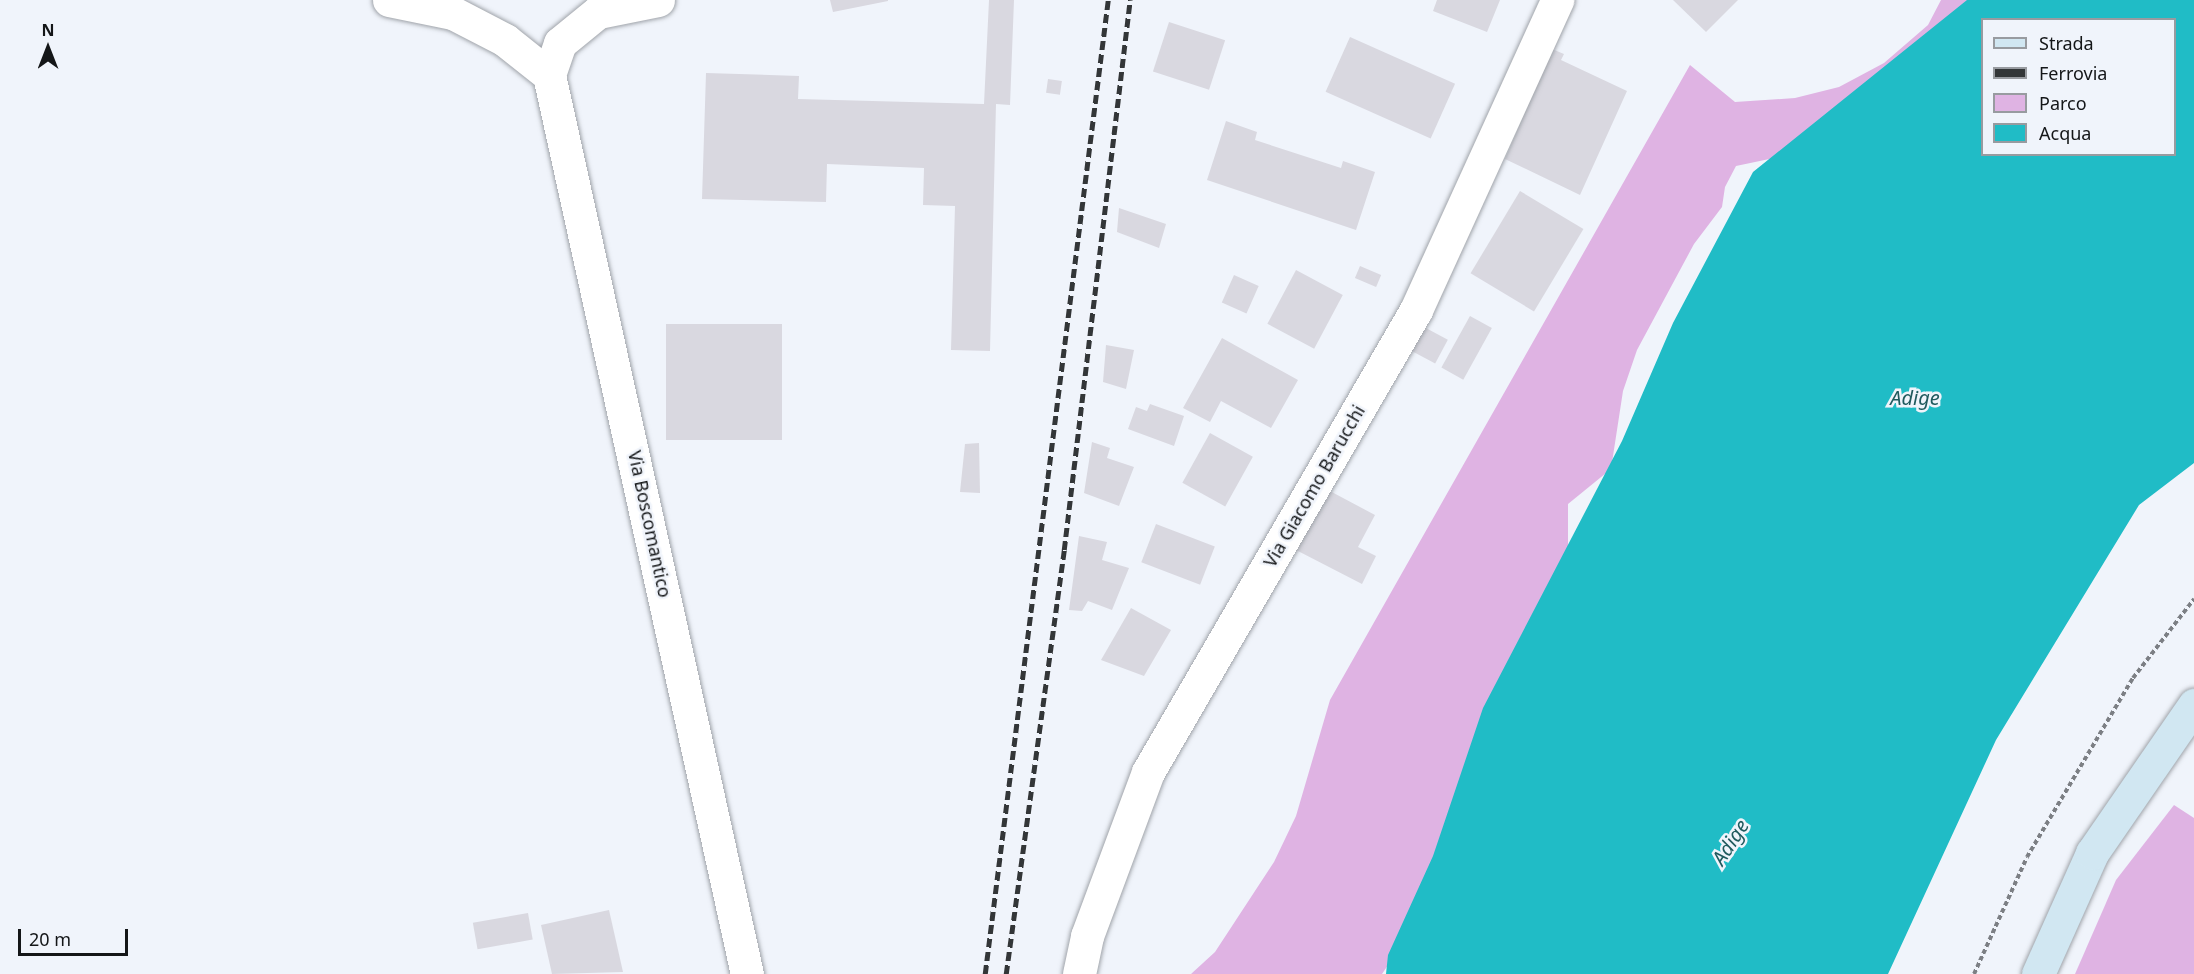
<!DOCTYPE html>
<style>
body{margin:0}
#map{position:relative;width:2194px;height:974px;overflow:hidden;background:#f0f4fb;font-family:"Noto Sans",sans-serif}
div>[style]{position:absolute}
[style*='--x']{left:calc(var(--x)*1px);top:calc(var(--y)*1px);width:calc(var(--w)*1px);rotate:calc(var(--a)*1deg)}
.green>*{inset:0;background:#dfb3e3}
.water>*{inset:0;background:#20bcc6}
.building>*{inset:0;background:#d9d8e0;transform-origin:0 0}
.path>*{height:4px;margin-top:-2px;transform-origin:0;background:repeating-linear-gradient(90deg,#7c7f84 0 4.5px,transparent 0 7.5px)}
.roads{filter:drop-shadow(0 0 2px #a0a4aa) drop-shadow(0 0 2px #a0a4aa)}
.street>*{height:33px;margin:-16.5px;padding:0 16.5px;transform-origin:16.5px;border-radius:16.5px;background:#fff}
.secondary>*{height:33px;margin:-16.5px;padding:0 16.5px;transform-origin:16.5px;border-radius:16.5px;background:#d1e7f2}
.rail>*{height:4.5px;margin-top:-2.25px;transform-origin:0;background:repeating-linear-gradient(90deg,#333638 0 9px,transparent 0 13.5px)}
span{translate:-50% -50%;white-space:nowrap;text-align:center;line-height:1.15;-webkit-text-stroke:5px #f0f4fb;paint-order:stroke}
.street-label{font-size:18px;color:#141618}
.water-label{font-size:20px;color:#205a5e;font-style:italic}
.legend{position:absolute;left:1981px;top:18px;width:195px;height:138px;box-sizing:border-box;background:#f0f4fb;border:2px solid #989ba0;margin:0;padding:8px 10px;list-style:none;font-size:18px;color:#141618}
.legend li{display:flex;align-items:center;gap:12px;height:30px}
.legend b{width:30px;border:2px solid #989ba0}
.north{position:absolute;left:18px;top:18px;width:60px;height:60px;-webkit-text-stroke:4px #f0f4fb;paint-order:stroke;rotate:0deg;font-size:16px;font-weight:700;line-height:24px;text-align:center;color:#141618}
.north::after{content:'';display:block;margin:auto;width:21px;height:27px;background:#141618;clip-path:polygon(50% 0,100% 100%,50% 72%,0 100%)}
.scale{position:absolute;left:18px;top:929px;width:110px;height:27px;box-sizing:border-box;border:3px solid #141618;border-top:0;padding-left:8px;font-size:18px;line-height:21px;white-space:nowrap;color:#141618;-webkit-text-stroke:4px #f0f4fb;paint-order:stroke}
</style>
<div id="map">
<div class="green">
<div style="clip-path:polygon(1941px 0,1999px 0,1957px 49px,1793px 154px,1736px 166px,1725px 187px,1722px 207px,1694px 244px,1637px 350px,1623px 391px,1611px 469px,1568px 504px,1568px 547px,1433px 898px,1382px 974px,1191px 974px,1215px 952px,1274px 862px,1296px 816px,1330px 700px,1690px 65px,1735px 102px,1795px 98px,1839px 87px,1884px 63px,1928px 25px)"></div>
<div style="clip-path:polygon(2174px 805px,2194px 818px,2194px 974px,2075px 974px,2116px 880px)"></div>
</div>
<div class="water">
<div style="clip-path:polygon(evenodd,1967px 0,2194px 0,2194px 463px,2139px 505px,1996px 740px,1888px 974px,1386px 974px,1388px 955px,1433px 856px,1483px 708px,1622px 441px,1673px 323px,1753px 172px,1967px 0,1982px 20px,2174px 20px,2174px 154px,1982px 154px,1982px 20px)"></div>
</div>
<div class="building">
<div style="clip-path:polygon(830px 0,888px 0,888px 1px,833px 12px)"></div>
<div style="clip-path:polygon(989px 0,1014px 0,1010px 105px,996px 104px,990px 351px,951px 350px,955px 206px,923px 205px,924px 168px,827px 164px,826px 202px,702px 199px,706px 73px,799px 76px,798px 99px,984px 104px)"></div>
<div style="clip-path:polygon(1437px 0,1500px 0,1487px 32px,1433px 11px)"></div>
<div style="clip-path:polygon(1673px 0,1738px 0,1706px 32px)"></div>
<div style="left:1169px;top:22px;width:59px;height:52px;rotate:18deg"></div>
<div style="left:1350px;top:37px;width:115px;height:60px;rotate:24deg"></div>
<div style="clip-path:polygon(1552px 49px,1564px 54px,1561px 60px,1627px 91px,1580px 195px,1505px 159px)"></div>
<div style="left:1048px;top:79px;width:14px;height:14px;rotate:8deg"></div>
<div style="clip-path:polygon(1226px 121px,1257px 132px,1255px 140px,1341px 168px,1343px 161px,1375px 172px,1356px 230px,1207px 180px)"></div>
<div style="left:1520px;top:191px;width:74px;height:96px;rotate:31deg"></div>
<div style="clip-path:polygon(1119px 208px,1166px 224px,1159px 248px,1117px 232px)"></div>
<div style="left:1360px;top:266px;width:23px;height:13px;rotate:23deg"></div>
<div style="left:1296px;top:270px;width:53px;height:61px;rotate:28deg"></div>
<div style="left:1234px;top:275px;width:27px;height:30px;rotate:24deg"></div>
<div style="left:1470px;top:316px;width:25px;height:59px;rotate:29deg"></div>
<div style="left:666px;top:324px;width:116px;height:116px"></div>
<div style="left:1424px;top:327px;width:27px;height:27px;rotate:28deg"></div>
<div style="clip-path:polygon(1222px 338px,1298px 380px,1271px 428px,1221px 401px,1210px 422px,1183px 408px)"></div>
<div style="clip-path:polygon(1106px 345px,1134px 350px,1126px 389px,1103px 382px)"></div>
<div style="clip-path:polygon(1150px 404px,1184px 416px,1174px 446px,1128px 429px,1136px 407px,1147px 411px)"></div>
<div style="left:1210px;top:433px;width:49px;height:57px;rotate:29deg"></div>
<div style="clip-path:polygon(1092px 442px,1110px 448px,1107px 458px,1134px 467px,1119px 506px,1084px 493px)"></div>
<div style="clip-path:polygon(979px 443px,980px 493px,960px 492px,965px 444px)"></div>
<div style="clip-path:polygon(1328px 490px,1375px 515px,1358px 547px,1376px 556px,1362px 584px,1296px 550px)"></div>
<div style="left:1156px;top:524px;width:63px;height:41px;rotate:21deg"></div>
<div style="clip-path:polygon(1079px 536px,1107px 542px,1102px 560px,1129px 568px,1112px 610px,1088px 601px,1082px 611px,1069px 610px)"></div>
<div style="clip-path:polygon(1131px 608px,1171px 630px,1144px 676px,1101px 660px)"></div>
<div style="clip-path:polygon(609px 910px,623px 972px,552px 974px,541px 925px)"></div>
<div style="left:528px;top:913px;width:27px;height:56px;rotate:80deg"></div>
</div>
<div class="path">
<div style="--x:1974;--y:974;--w:128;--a:-65.6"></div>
<div style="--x:2027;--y:857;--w:208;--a:-59.4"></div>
<div style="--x:2133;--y:678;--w:100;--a:-52.3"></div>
</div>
<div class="roads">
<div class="street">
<div style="--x:389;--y:0;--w:65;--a:11.5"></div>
<div style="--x:453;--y:13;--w:59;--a:27.4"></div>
<div style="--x:505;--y:40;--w:56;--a:38.5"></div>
<div style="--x:658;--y:0;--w:61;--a:168.7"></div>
<div style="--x:598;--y:12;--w:49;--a:140.8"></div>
<div style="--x:560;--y:43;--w:34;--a:109"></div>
<div style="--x:549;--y:75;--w:921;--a:77.58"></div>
<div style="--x:1079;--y:974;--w:39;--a:-78"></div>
<div style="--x:1087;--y:936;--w:175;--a:-69.6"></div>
<div style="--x:1148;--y:772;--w:534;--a:-59.88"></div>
<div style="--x:1416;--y:310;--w:341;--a:-65.5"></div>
</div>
<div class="secondary">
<div style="--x:2038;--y:974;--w:133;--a:-65.9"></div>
<div style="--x:2092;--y:853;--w:180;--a:-55.4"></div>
</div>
</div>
<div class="rail">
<div style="--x:985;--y:974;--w:982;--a:-82.8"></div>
<div style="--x:1006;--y:974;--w:428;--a:-82.2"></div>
<div style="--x:1064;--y:550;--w:554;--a:-83.16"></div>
</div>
<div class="street-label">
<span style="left:1314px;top:486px;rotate:-60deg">Via Giacomo Barucchi</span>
<span style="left:650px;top:524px;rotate:78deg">Via Boscomantico</span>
</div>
<div class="water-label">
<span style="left:1915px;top:397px">Adige</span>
<span style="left:1730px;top:842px;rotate:-57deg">Adige</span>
</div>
<ul class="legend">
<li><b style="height:8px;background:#d1e7f2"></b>Strada</li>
<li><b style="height:8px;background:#333638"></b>Ferrovia</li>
<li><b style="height:16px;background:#dfb3e3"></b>Parco</li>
<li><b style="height:16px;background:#20bcc6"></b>Acqua</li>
</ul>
<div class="north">N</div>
<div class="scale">20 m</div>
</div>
